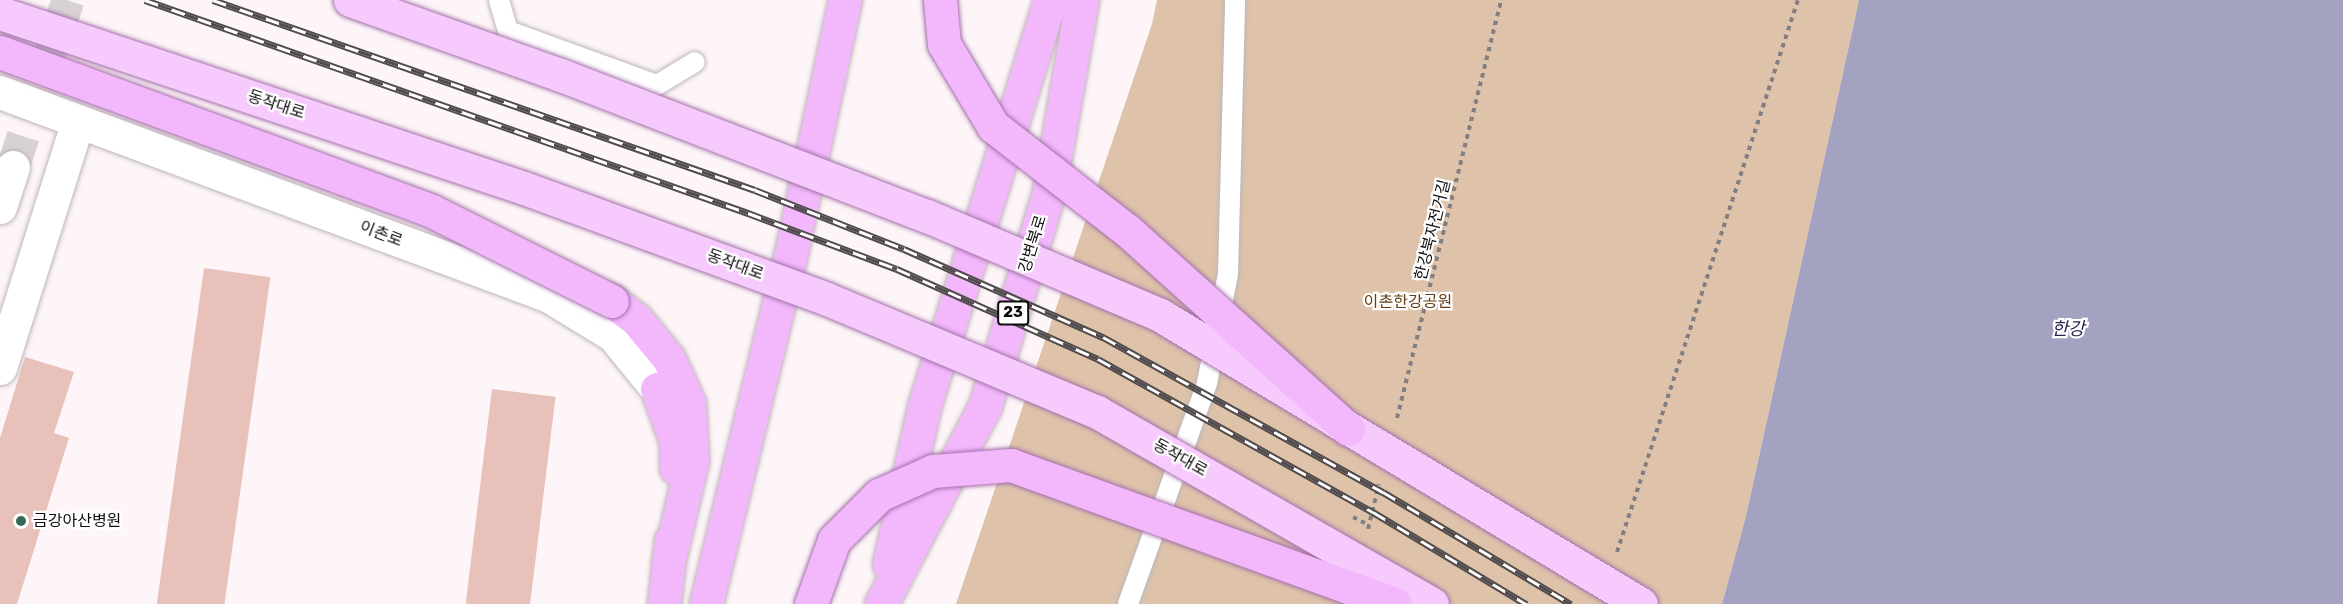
<!DOCTYPE html>
<meta charset="utf-8">
<style>
body{margin:0}
#map{position:relative;width:2343px;height:604px;overflow:hidden;background:#fdf5f7;font-family:Rubik,"Noto Sans KR",sans-serif}
div>[style]{position:absolute}
[style*='--x']{left:calc(var(--x)*1px);top:calc(var(--y)*1px);width:calc(var(--w)*1px);rotate:calc(var(--a)*1deg)}
.green>*{inset:0;background:#dec3aa}
.water>*{inset:0;background:#a3a2c1}
.building>*{inset:0;background:#e8c1ba;transform-origin:0 0}
.tertiary-tunnel>*{height:33px;margin-top:-16.5px;transform-origin:0;background:repeating-linear-gradient(90deg,#d9d2d4 0 33px,transparent 0 49px)}
.path>*{height:4px;margin-top:-2px;transform-origin:0;background:repeating-linear-gradient(90deg,#837e7f 0 4.5px,transparent 0 9px)}
.roads{filter:drop-shadow(0 0 2px #beb6b9) drop-shadow(0 0 2px #beb6b9)}
.service>*{height:20px;margin:-10px;padding:0 10px;transform-origin:10px;border-radius:10px;background:#fff}
.minor>*{height:33px;margin:-16.5px;padding:0 16.5px;transform-origin:16.5px;border-radius:16.5px;background:#fff}
.tertiary>*{height:33px;margin:-16.5px;padding:0 16.5px;transform-origin:16.5px;border-radius:16.5px;background:#fff}
.trunk>*{height:33px;margin:-16.5px;padding:0 16.5px;transform-origin:16.5px;border-radius:16.5px;background:#f3b8fc}
.rail>*{height:7px;margin-top:-3.5px;transform-origin:0;background:repeating-linear-gradient(90deg,#fff 0 14px,#504c4d 0 28px);box-sizing:border-box;border-block:2px solid #504c4d}
.bridges{filter:drop-shadow(0 0 2px #a270a9) drop-shadow(0 0 2px #a270a9)}
.primary-bridge>*{height:33px;margin:-16.5px;padding:0 16.5px;transform-origin:16.5px;border-radius:16.5px;background:#f6cafd}
.trunk-bridge>*{height:33px;margin:-16.5px;padding:0 16.5px;transform-origin:16.5px;border-radius:16.5px;background:#f3b8fc}
.dots>*{width:16px;height:16px;translate:-50% -50%;box-sizing:border-box;border:3px solid #fff;border-radius:50%}
span{translate:-50% -50%;white-space:nowrap;text-align:center;line-height:1.15;-webkit-text-stroke:4.5px #fff;paint-order:stroke}
.shield-label span{padding:2px 4px;background:#fff;border:2px solid;border-radius:4px;-webkit-text-stroke-width:0}
.shield-label{font-size:15px;color:#100d0e;font-weight:700}
.street-label{font-size:16px;color:#100d0e}
.park-label{font-size:16px;color:#633d15}
.poi-label{font-size:16px;color:#100d0e}
.left{translate:0 -50%;text-align:left}
.water-label{font-size:18px;color:#2c2550;font-style:italic}
</style>
<div id="map">
<div class="green">
<div style="clip-path:polygon(1157px 0,1859px 0,1746px 516px,1722px 604px,956px 604px,1152px 24px)"></div>
</div>
<div class="water">
<div style="clip-path:polygon(1859px 0,2343px 0,2343px 604px,1722px 604px,1746px 516px)"></div>
</div>
<div class="building">
<div style="left:204px;top:268px;width:67px;height:339px;rotate:8deg"></div>
<div style="clip-path:polygon(25px 357px,74px 372px,54px 433px,69px 438px,17px 604px,0 604px,0 438px)"></div>
<div style="left:492px;top:389px;width:64px;height:216px;rotate:7deg"></div>
</div>
<div class="tertiary-tunnel">
<div style="--x:13;--y:167;--w:176;--a:-71.8"></div>
</div>
<div class="path">
<div style="--x:1397;--y:418;--w:431;--a:-76"></div>
<div style="--x:1353;--y:517;--w:18;--a:27"></div>
<div style="--x:1368;--y:529;--w:46;--a:-76.3"></div>
<div style="--x:1617;--y:552;--w:581;--a:-71.85"></div>
</div>
<div class="roads">
<div class="service">
<div style="--x:499;--y:0;--w:32;--a:74"></div>
<div style="--x:508;--y:31;--w:158;--a:19.9"></div>
<div style="--x:657;--y:85;--w:44;--a:-31.2"></div>
<div style="--x:1128;--y:604;--w:235;--a:-70.3"></div>
<div style="--x:1207;--y:383;--w:111;--a:-79.1"></div>
<div style="--x:1228;--y:274;--w:274;--a:-88.5"></div>
</div>
<div class="minor">
<div style="--x:0;--y:92;--w:586;--a:20.38"></div>
<div style="--x:549;--y:296;--w:75;--a:31.4"></div>
<div style="--x:613;--y:335;--w:70;--a:50.8"></div>
<div style="--x:0;--y:368;--w:259;--a:-72.5"></div>
</div>
<div class="tertiary">
<div style="--x:0;--y:207;--w:42;--a:-72"></div>
</div>
<div class="trunk">
<div style="--x:612;--y:301;--w:31;--a:37"></div>
<div style="--x:637;--y:320;--w:50;--a:50.6"></div>
<div style="--x:669;--y:359;--w:48;--a:65.6"></div>
<div style="--x:689;--y:403;--w:58;--a:87"></div>
<div style="--x:692;--y:461;--w:105;--a:103.2"></div>
<div style="--x:657;--y:389;--w:56;--a:70.3"></div>
<div style="--x:676;--y:442;--w:26;--a:90"></div>
<div style="--x:889;--y:564;--w:161;--a:-77.4"></div>
<div style="--x:924;--y:407;--w:426;--a:-72.8"></div>
<div style="--x:664;--y:604;--w:64;--a:-83.8"></div>
<div style="--x:706;--y:604;--w:356;--a:-76.4"></div>
<div style="--x:790;--y:258;--w:264;--a:-78"></div>
<div style="--x:881;--y:604;--w:224;--a:-62.3"></div>
<div style="--x:985;--y:406;--w:224;--a:-73.4"></div>
<div style="--x:1049;--y:191;--w:194;--a:-80.2"></div>
</div>
</div>
<div class="rail">
<div style="--x:145;--y:0;--w:640;--a:19.45"></div>
<div style="--x:748;--y:213;--w:159;--a:20.6"></div>
<div style="--x:897;--y:269;--w:220;--a:24.1"></div>
<div style="--x:1098;--y:359;--w:315;--a:29.1"></div>
<div style="--x:1373;--y:512;--w:179;--a:31"></div>
<div style="--x:213;--y:0;--w:574;--a:19.32"></div>
<div style="--x:755;--y:190;--w:160;--a:21.6"></div>
<div style="--x:904;--y:249;--w:218;--a:23.9"></div>
<div style="--x:1103;--y:337;--w:320;--a:29"></div>
<div style="--x:1383;--y:492;--w:219;--a:30.8"></div>
</div>
<div class="bridges">
<div class="primary-bridge">
<div style="--x:350;--y:0;--w:224;--a:19.6"></div>
<div style="--x:561;--y:75;--w:392;--a:21.1"></div>
<div style="--x:927;--y:216;--w:253;--a:23"></div>
<div style="--x:1160;--y:315;--w:561;--a:31"></div>
<div style="--x:0;--y:13;--w:552;--a:18.47"></div>
<div style="--x:524;--y:188;--w:323;--a:20.1"></div>
<div style="--x:827;--y:299;--w:293;--a:22.7"></div>
<div style="--x:1097;--y:412;--w:386;--a:29.8"></div>
</div>
<div class="trunk-bridge">
<div style="--x:940;--y:0;--w:44;--a:84.8"></div>
<div style="--x:944;--y:44;--w:96;--a:59.1"></div>
<div style="--x:993;--y:126;--w:171;--a:37.9"></div>
<div style="--x:1128;--y:231;--w:296;--a:42"></div>
<div style="--x:0;--y:52;--w:460;--a:20.2"></div>
<div style="--x:432;--y:211;--w:201;--a:26.6"></div>
<div style="--x:811;--y:604;--w:68;--a:-70.2"></div>
<div style="--x:834;--y:540;--w:64;--a:-45"></div>
<div style="--x:879;--y:495;--w:59;--a:-24"></div>
<div style="--x:933;--y:471;--w:78;--a:-4.4"></div>
<div style="--x:1011;--y:465;--w:408;--a:19.9"></div>
</div>
</div>
<div class="dots">
<div style="left:21px;top:521px;background:#336c55"></div>
</div>
<div class="shield-label">
<span style="left:1013px;top:313px">23</span>
</div>
<div class="street-label">
<span style="left:276px;top:105px;rotate:18deg">동작대로</span>
<span style="left:1433px;top:230px;rotate:-76deg">한강북자전거길</span>
<span style="left:381px;top:234px;rotate:21deg">이촌로</span>
<span style="left:1033px;top:244px;rotate:-73deg">강변북로</span>
<span style="left:735px;top:265px;rotate:20deg">동작대로</span>
<span style="left:1180px;top:458px;rotate:29deg">동작대로</span>
</div>
<div class="park-label">
<span style="left:1408px;top:302px">이촌한강공원</span>
</div>
<div class="poi-label">
<span class="left" style="left:33px;top:521px">금강아산병원</span>
</div>
<div class="water-label">
<span style="left:2068px;top:329px">한강</span>
</div>
</div>
